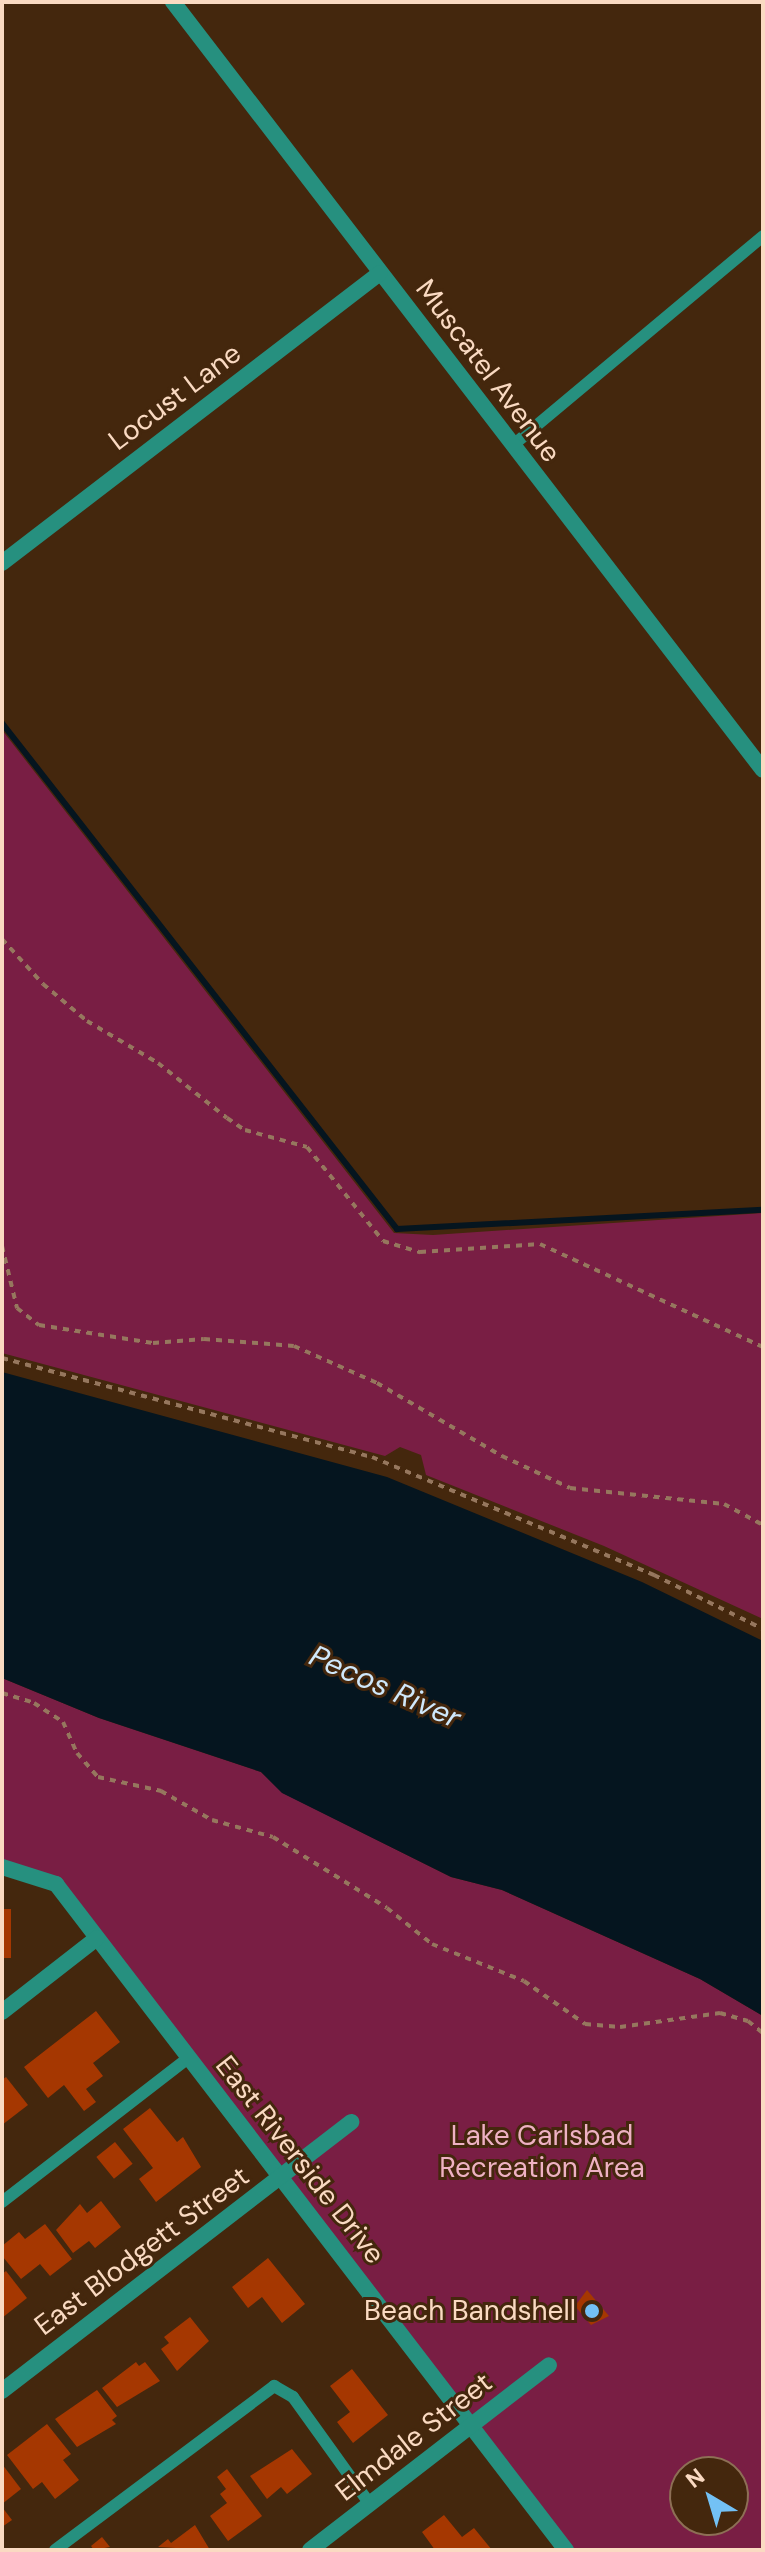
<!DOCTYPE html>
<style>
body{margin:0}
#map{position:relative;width:765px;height:2552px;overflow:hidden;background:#44270d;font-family:"DM Sans",sans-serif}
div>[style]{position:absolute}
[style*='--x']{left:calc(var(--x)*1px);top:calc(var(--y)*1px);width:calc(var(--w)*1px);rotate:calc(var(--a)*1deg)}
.green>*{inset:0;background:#791e44}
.water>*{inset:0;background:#05151f}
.stream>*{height:6px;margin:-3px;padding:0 3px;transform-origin:3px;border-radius:3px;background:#05151f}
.building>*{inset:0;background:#a53701;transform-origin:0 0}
.path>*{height:4px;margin-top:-2px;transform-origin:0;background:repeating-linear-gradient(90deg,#96775e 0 6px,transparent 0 12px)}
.service>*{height:12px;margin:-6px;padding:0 6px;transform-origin:6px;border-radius:6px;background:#26907f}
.minor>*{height:16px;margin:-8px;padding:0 8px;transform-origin:8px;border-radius:8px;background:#26907f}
.dots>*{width:22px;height:22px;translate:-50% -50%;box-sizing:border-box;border:4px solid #44270d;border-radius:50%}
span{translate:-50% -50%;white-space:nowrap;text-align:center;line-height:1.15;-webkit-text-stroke:6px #44270d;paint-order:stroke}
.street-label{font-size:28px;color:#fadac2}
.park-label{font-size:28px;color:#eeb1c3}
.poi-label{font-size:28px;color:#fadac2}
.right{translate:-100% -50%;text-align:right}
.water-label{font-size:30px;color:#cfe8fb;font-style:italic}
.frame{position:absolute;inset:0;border:4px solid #fadac2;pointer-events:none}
.north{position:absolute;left:669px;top:2456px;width:80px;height:80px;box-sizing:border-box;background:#44270d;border:2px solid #8d6f55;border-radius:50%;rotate:322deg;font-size:22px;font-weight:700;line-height:32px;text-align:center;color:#fadac2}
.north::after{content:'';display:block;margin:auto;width:28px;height:36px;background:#73c1f5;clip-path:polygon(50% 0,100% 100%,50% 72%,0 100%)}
</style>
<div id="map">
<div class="green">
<div style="clip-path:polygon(2px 730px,394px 1233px,433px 1235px,763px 1213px,763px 1619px,604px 1546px,426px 1475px,421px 1455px,400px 1447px,385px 1456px,2px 1353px)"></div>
<div style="clip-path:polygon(evenodd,2px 1678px,99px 1718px,261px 1772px,283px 1793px,451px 1877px,502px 1890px,700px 1979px,763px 2016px,763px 2550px,566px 2550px,56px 1884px,2px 1867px,2px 1678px,685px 2472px,733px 2472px,733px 2520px,685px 2520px,685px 2472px)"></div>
</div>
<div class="water">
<div style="clip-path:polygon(2px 1372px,387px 1477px,642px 1582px,763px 1641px,763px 2016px,700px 1979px,502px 1890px,451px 1877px,282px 1793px,261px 1772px,99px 1718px,2px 1678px)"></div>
</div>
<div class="stream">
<div style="--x:2;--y:723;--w:642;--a:52.02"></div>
<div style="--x:397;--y:1229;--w:366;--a:-3"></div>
</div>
<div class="building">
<div style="left:11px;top:1909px;width:49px;height:9px;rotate:90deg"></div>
<div style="clip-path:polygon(96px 2011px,120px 2042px,93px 2063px,103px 2076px,86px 2089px,96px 2102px,84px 2111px,64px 2085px,48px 2098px,24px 2067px)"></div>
<div style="clip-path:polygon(6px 2077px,28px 2105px,2px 2125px,2px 2080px)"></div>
<div style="clip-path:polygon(150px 2108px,177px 2142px,183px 2137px,201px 2167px,156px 2202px,139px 2179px,153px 2168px,123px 2129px)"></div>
<div style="left:115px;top:2142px;width:28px;height:24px;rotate:51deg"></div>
<div style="clip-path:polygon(101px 2201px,121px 2227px,95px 2248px,89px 2241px,73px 2253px,56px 2230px,80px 2204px,87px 2213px)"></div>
<div style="clip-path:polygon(45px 2224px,72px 2259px,50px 2276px,40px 2264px,21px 2279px,3px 2257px,2px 2246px,19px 2232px,25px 2239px)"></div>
<div style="clip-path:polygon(268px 2258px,305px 2304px,282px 2323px,262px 2297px,248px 2308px,232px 2287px)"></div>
<div style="clip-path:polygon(6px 2271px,27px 2298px,2px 2318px,2px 2274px)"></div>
<div style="clip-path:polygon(587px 2290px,609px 2316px,591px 2325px,575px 2306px)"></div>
<div style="clip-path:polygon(190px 2317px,209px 2341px,177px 2371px,161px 2349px,169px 2343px,164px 2337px)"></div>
<div style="clip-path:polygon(136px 2362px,139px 2366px,145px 2362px,160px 2381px,117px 2407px,102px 2388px)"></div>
<div style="clip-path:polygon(352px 2369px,388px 2415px,353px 2443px,337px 2422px,350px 2412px,330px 2386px)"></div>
<div style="clip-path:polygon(97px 2390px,117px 2416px,112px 2420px,116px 2424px,77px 2447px,55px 2419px)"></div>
<div style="clip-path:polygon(47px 2424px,71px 2454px,63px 2460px,79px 2480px,55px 2499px,42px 2482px,33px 2489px,7px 2455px)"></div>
<div style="clip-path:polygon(292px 2449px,312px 2474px,287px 2494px,281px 2487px,267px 2499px,250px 2476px)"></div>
<div style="clip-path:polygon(2px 2464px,21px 2489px,2px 2504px)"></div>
<div style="clip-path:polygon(227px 2469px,262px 2516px,228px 2541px,210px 2516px,227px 2503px,220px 2494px,226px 2489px,217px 2477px)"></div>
<div style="clip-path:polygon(2px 2507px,12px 2520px,2px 2527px)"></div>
<div style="clip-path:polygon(444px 2515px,462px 2537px,474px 2528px,492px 2550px,435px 2550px,422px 2532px)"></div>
<div style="clip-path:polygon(195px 2525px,210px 2550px,158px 2547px,168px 2539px,171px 2543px)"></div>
<div style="clip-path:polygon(102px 2537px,110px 2547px,94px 2550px,91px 2546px)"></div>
</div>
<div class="path">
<div style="--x:2;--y:939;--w:61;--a:47.7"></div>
<div style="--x:43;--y:984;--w:57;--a:40.1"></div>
<div style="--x:87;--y:1021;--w:82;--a:30.6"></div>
<div style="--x:158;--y:1063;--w:88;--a:38.6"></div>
<div style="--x:227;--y:1118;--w:22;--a:34"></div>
<div style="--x:245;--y:1130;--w:64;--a:15.3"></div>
<div style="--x:307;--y:1147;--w:121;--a:51"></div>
<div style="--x:383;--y:1241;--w:39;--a:17"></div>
<div style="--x:420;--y:1252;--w:120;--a:-3.8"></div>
<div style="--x:540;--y:1244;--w:246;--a:24.8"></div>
<div style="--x:2;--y:1246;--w:64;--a:76.4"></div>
<div style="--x:17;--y:1308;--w:28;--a:38"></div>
<div style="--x:39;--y:1325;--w:115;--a:9"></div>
<div style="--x:153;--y:1343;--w:51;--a:-4.5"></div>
<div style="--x:204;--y:1339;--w:90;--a:4.4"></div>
<div style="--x:294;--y:1346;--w:91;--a:24"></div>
<div style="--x:377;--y:1383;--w:145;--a:30.3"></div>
<div style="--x:502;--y:1456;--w:75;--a:25.2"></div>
<div style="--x:570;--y:1488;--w:155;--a:5.9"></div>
<div style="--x:724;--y:1504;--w:44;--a:28.3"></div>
<div style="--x:2;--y:1358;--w:383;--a:15"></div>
<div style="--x:372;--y:1457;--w:306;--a:22.7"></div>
<div style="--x:654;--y:1575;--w:122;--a:26.4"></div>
<div style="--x:2;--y:1693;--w:34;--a:17"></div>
<div style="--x:34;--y:1703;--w:35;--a:33"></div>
<div style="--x:63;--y:1722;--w:34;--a:66"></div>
<div style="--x:77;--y:1753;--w:32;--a:49"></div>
<div style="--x:98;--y:1777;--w:65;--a:12.5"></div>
<div style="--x:161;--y:1791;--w:59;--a:29.6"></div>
<div style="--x:212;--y:1820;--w:63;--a:15.6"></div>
<div style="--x:273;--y:1837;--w:134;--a:31.9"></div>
<div style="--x:387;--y:1908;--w:58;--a:38.7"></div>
<div style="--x:432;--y:1944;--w:99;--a:21.9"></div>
<div style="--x:524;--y:1981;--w:75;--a:35.2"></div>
<div style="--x:585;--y:2024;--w:35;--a:5"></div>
<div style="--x:620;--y:2027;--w:101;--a:-8"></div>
<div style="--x:720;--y:2013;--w:29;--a:16"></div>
<div style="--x:748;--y:2021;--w:19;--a:39"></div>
</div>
<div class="service">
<div style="--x:512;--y:446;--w:327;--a:-39.9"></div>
<div style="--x:2;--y:2202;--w:235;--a:-37.7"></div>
<div style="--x:55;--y:2550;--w:274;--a:-36.8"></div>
<div style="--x:274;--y:2386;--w:22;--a:30"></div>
<div style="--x:293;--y:2397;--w:132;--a:54.3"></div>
</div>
<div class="minor">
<div style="--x:173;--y:2;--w:968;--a:52.47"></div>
<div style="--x:2;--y:563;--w:476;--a:-37.5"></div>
<div style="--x:2;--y:1867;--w:57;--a:17.5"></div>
<div style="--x:56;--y:1884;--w:839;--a:52.56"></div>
<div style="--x:2;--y:2012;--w:120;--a:-37.9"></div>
<div style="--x:2;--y:2391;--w:441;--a:-37.6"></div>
<div style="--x:310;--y:2550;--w:302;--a:-37.7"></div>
</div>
<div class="dots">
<div style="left:592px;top:2311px;background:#73c1f5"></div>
</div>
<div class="street-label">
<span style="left:488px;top:371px;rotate:53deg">Muscatel Avenue</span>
<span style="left:175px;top:397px;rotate:-37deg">Locust Lane</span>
<span style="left:300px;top:2160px;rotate:52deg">East Riverside Drive</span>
<span style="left:142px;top:2251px;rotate:-37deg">East Blodgett Street</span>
<span style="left:414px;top:2437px;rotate:-38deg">Elmdale Street</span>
</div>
<div class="park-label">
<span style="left:542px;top:2152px">Lake Carlsbad<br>Recreation Area</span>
</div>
<div class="poi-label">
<span class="right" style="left:576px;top:2311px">Beach Bandshell</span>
</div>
<div class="water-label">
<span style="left:385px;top:1687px;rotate:24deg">Pecos River</span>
</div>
<div class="frame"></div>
<div class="north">N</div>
</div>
